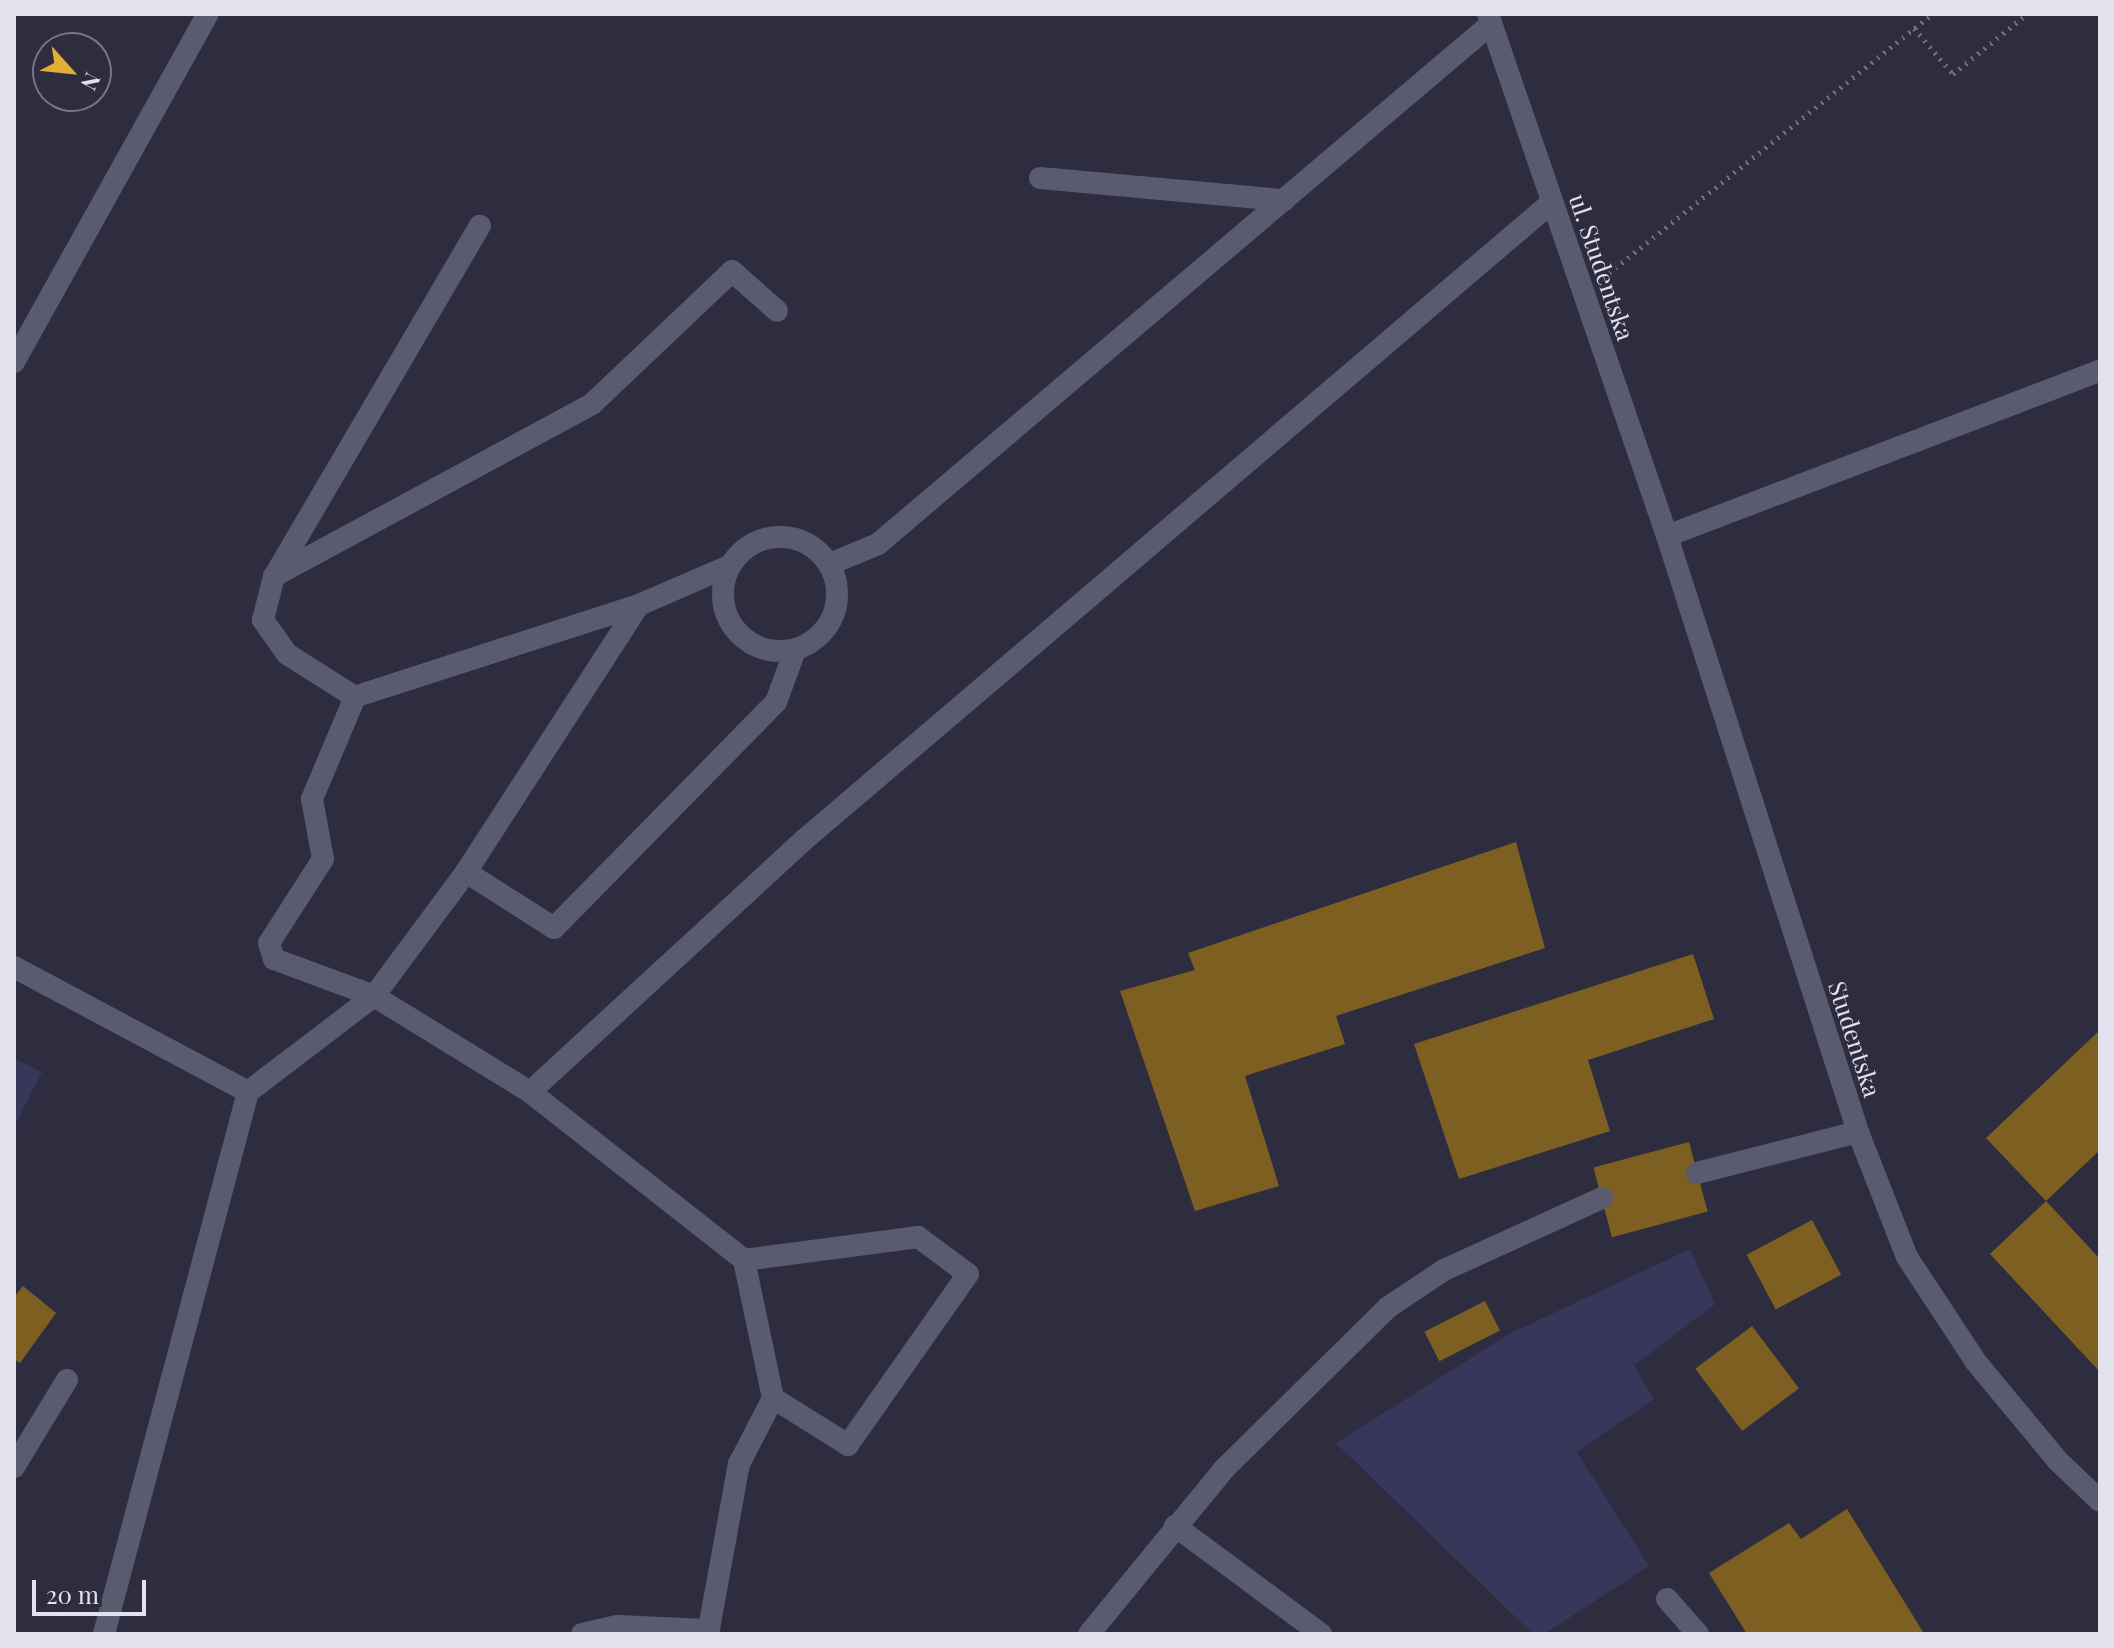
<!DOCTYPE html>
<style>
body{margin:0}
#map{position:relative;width:2114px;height:1648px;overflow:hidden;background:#2e2d40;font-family:"Playfair Display",serif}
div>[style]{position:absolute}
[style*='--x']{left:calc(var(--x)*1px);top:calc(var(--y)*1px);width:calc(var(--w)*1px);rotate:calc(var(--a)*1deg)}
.green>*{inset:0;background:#38365a}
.building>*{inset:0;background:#7d6021;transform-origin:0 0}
.path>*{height:5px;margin-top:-2.5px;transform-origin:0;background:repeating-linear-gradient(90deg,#727181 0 2px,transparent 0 8px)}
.service>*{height:22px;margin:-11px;padding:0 11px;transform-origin:11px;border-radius:11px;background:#5b5b70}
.minor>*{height:22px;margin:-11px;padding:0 11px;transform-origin:11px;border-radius:11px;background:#5b5b70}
.minor>.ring{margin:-11px;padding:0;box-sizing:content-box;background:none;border:22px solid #5b5b70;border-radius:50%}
.tertiary>*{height:22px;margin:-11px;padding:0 11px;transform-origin:11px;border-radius:11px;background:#5b5b70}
span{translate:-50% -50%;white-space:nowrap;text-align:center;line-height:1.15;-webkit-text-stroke:6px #2e2d40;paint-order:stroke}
.street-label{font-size:24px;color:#e2e2ee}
.frame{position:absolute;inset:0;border:16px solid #e2e2ee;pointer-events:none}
.north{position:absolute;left:32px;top:32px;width:80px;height:80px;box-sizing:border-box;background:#2e2d40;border:2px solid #767586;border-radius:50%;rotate:117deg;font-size:22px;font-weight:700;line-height:32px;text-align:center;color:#e2e2ee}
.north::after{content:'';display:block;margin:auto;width:28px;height:36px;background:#e3ae35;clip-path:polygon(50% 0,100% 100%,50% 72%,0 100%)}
.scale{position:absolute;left:32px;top:1580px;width:114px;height:36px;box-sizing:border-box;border:4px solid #e2e2ee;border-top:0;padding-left:10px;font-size:24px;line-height:28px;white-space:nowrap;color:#e2e2ee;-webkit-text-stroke:6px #2e2d40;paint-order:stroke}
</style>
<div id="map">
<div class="green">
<div style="clip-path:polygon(14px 1058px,42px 1072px,14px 1127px)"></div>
<div style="clip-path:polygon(1690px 1249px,1715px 1304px,1634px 1365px,1654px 1399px,1577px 1452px,1649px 1566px,1544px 1634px,1533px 1634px,1336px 1443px,1511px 1333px)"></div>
</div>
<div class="building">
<div style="clip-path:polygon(1516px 842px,1545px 948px,1336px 1016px,1345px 1044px,1245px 1076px,1279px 1186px,1195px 1211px,1120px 991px,1195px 970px,1188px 953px)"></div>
<div style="clip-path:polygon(1693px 954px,1714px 1019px,1588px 1060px,1610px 1131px,1459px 1179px,1414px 1044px)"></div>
<div style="clip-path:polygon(2100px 1030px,2100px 1150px,2046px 1201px,1986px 1138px)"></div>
<div style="left:1689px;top:1142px;width:72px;height:99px;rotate:75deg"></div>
<div style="clip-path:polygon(2046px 1201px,2100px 1259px,2100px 1372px,1990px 1254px)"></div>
<div style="left:1812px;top:1220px;width:62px;height:74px;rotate:62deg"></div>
<div style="clip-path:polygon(23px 1286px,56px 1313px,20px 1363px,14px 1359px,14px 1297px)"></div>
<div style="left:1485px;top:1301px;width:33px;height:68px;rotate:63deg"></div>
<div style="left:1752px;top:1326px;width:78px;height:71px;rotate:53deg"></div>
<div style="clip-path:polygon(1847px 1509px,1923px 1632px,1747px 1634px,1709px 1573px,1789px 1523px,1801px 1539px)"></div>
</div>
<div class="path">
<div style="--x:1914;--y:28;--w:60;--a:49.7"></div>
<div style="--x:1953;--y:74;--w:95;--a:-39"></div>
<div style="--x:1609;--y:273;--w:414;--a:-38.7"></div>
</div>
<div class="service">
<div style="--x:1040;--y:178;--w:245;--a:5.2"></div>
<div style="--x:1697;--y:1173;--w:166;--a:-14.3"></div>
<div style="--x:1175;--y:1526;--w:182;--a:36.5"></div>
<div style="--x:1667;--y:1599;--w:47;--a:48.5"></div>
<div style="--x:1089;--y:1634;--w:212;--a:-50.7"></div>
<div style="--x:1223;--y:1470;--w:231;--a:-44.6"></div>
<div style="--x:1387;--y:1308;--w:69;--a:-33.7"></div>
<div style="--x:1444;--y:1270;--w:174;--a:-24.5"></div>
</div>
<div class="minor">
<div style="--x:1667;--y:536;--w:463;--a:-20.9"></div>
<div class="ring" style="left:723px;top:537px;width:92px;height:92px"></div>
<div style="--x:830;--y:564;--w:52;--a:-22.6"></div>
<div style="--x:878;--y:544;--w:804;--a:-40.31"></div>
<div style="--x:729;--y:566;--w:98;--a:156.6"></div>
<div style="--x:639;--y:605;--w:299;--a:162.1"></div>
<div style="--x:355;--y:697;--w:111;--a:112.9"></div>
<div style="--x:312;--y:799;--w:61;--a:79.6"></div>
<div style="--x:323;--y:859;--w:100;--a:122.7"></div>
<div style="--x:269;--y:943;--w:17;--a:73"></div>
<div style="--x:274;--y:959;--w:107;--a:20.3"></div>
<div style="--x:374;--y:996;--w:183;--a:31.6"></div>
<div style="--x:530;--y:1092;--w:272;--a:38.1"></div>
<div style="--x:744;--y:1260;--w:176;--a:-7.5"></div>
<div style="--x:918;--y:1237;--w:62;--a:36.5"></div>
<div style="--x:968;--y:1274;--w:209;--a:125.1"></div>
<div style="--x:848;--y:1445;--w:89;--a:-147.9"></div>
<div style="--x:773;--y:1398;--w:141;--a:-101.9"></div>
<div style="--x:275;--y:575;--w:405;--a:-59.6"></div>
<div style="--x:355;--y:697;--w:80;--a:-147.7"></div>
<div style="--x:287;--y:654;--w:42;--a:-125.2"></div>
<div style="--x:263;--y:620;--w:45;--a:-76"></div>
<div style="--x:274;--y:576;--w:362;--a:-28.4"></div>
<div style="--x:592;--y:404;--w:193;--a:-43.5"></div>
<div style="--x:732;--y:271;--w:60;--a:41.6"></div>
<div style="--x:466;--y:872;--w:104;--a:32.5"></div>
<div style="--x:554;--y:928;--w:317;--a:-45.5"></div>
<div style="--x:776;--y:702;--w:55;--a:-69.9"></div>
<div style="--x:14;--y:967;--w:265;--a:28.1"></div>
<div style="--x:248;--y:1092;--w:561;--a:104.88"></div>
<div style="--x:248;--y:1092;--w:158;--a:-37.3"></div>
<div style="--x:374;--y:996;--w:154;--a:-53.4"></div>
<div style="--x:466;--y:872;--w:318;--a:-57.1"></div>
<div style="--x:530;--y:1092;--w:372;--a:-42.6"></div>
<div style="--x:804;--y:840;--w:983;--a:-40.46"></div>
<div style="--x:14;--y:1467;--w:102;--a:-58.7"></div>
<div style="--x:582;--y:1634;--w:36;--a:-13"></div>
<div style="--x:617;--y:1626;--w:91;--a:2.5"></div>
<div style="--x:708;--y:1634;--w:173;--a:-79.7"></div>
<div style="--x:739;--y:1464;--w:74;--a:-62.7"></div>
</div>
<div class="tertiary">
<div style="--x:1488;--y:14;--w:552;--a:71.07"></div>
<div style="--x:1667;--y:536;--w:626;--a:72.23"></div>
<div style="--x:1858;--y:1132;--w:134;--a:68.6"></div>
<div style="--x:1907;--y:1257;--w:126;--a:56.7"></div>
<div style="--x:1976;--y:1362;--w:127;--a:50.4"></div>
<div style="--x:2057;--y:1460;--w:59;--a:43.6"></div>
<div style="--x:14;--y:362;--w:398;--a:-60.9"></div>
</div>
<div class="street-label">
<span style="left:1602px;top:267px;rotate:71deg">ul. Studentska</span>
<span style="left:1855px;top:1039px;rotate:72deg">Studentska</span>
</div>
<div class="frame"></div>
<div class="north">N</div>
<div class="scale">20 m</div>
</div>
